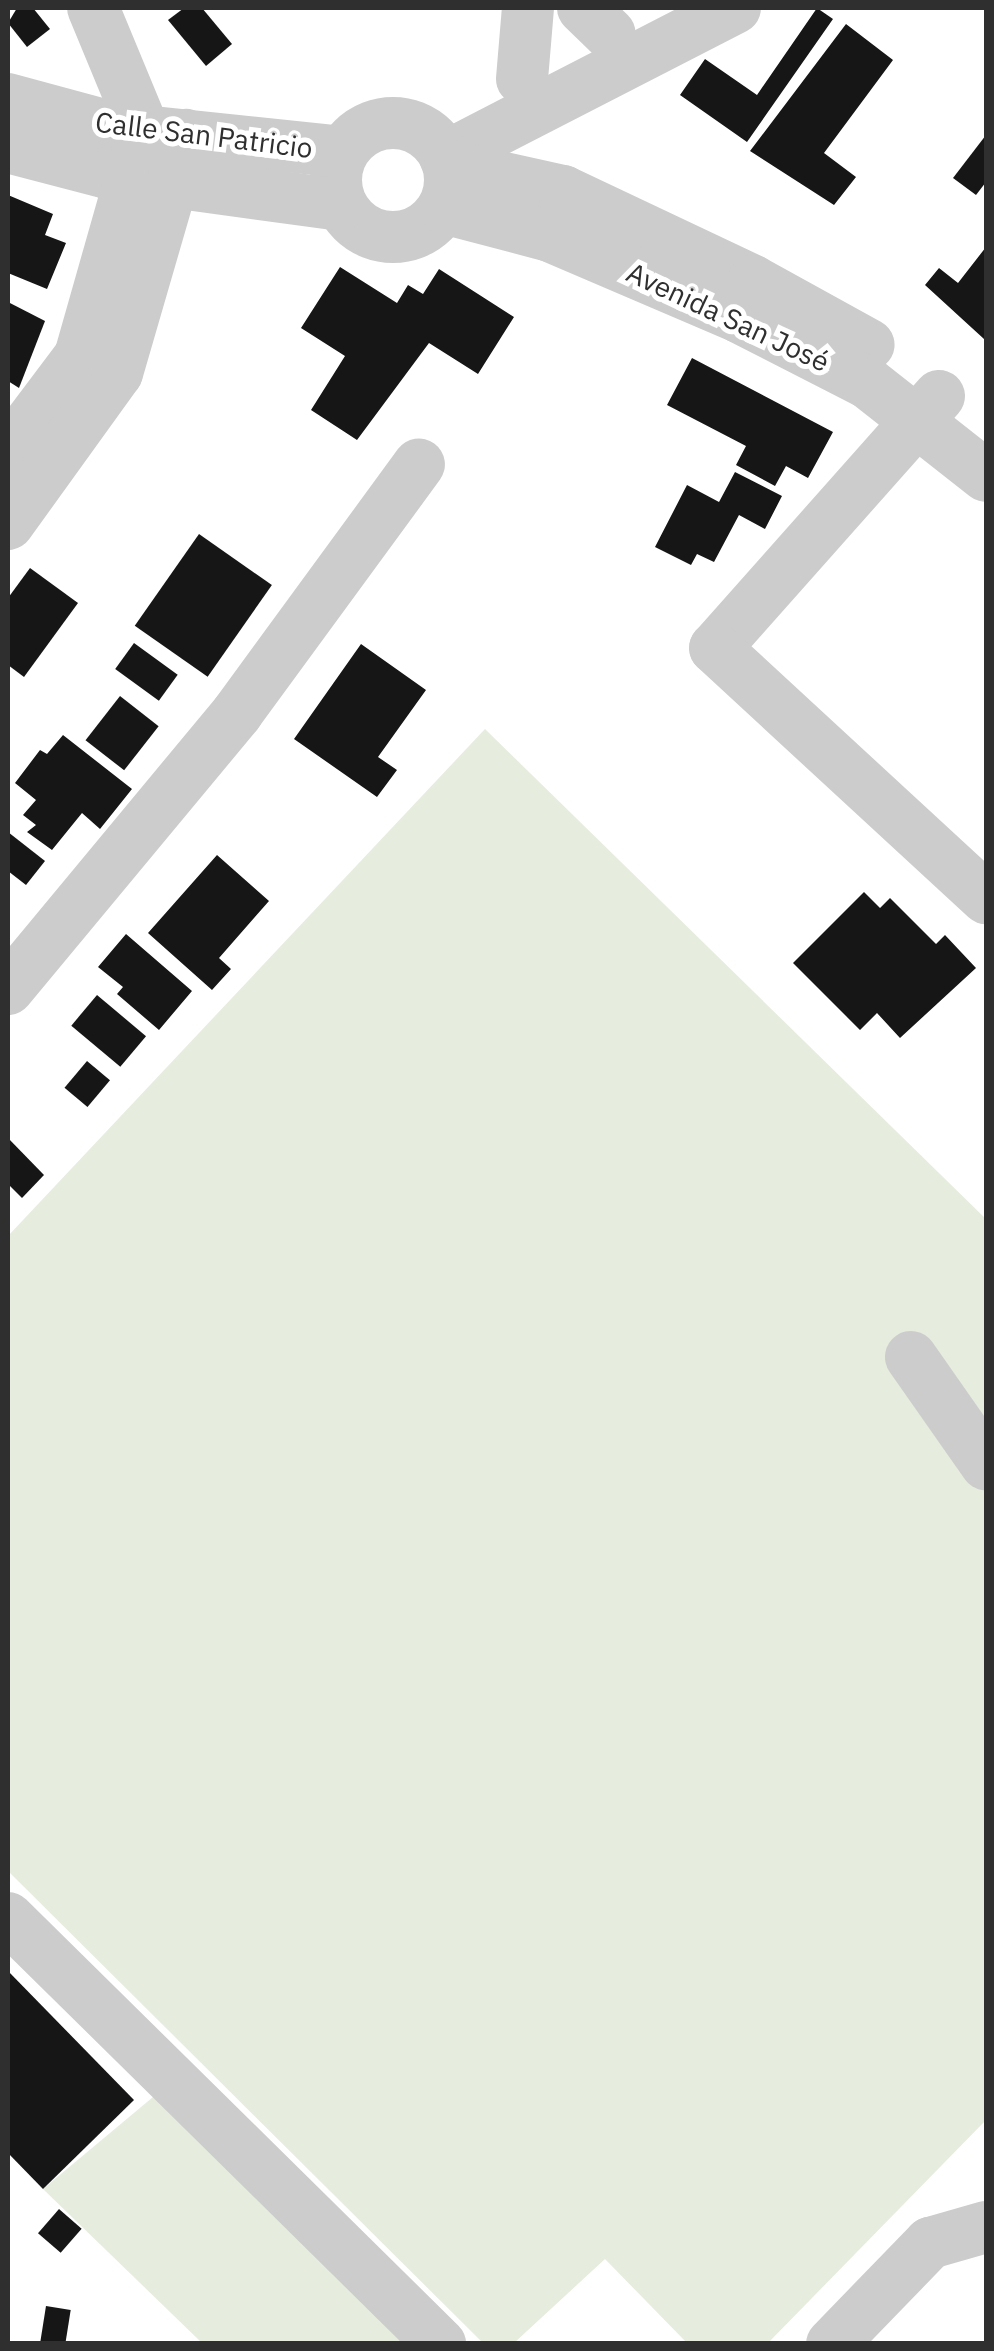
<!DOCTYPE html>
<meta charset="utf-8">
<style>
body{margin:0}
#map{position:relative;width:994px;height:2351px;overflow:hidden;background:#fff;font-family:"IBM Plex Sans",sans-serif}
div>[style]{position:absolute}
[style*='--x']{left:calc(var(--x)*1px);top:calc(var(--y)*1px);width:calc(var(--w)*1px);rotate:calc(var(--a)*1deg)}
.green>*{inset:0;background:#e6ecde}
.building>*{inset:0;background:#161616;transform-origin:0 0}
.minor>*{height:52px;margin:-26px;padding:0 26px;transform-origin:26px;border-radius:26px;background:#ccc}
.minor>.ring{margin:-26px;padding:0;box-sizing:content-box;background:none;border:52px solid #ccc;border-radius:50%}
span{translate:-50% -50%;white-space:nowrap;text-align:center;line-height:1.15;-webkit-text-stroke:10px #fff;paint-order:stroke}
.street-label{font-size:28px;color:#2f2f2f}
.frame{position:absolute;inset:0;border:10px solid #2f2f2f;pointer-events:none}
</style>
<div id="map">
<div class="green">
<div style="clip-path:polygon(485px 729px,986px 1219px,986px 2120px,768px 2343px,687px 2343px,605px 2259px,514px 2343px,483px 2343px,8px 1871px,8px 1236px)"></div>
<div style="clip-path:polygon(159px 2092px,408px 2343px,202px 2343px,43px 2189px)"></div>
</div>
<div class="building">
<div style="clip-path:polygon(17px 8px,33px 8px,50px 29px,27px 47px,8px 23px)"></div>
<div style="clip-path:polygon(184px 8px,202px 8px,232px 44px,206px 66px,168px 20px)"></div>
<div style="clip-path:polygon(817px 8px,833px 19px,747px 142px,680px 95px,705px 59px,757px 95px)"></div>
<div style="clip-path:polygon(846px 24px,893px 60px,824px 153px,856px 177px,834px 205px,750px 151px)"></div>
<div style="clip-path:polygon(986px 135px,986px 182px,976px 195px,953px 178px)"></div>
<div style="clip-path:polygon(8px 195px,53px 214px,45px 235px,66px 243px,47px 289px,8px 273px)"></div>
<div style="clip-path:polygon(986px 247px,986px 335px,984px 339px,925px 285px,939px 268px,958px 283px)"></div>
<div style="clip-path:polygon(340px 267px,397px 303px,408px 285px,423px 294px,439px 269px,514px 317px,478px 374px,429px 343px,357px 440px,311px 410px,345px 356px,301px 328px)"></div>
<div style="clip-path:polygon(8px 302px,45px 321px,19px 388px,8px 381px)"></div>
<div style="clip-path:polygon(692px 358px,833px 432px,808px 478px,786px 466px,775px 486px,736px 465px,746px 446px,667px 405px)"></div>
<div style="clip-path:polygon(735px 472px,782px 496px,765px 529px,739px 515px,714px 562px,697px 554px,691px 565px,655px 547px,687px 485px,719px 502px)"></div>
<div style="left:199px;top:534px;width:89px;height:112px;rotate:35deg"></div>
<div style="clip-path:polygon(30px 568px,78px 603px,24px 677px,8px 665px,8px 598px)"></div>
<div style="left:134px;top:643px;width:54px;height:32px;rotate:36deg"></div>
<div style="clip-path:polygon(361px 644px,426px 690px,378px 757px,397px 770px,377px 797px,294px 739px)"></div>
<div style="left:120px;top:696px;width:49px;height:56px;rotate:38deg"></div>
<div style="clip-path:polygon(63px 735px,132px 789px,100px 829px,82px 813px,52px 850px,27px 832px,36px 825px,23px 815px,36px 800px,15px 783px,40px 750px,47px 754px)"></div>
<div style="clip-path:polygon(8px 832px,45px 861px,26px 885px,8px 871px)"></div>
<div style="clip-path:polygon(217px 855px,269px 901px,219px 958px,231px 969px,212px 990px,148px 933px)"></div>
<div style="clip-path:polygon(864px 892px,880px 908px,890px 898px,936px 944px,945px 935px,976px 968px,900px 1038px,877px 1013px,860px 1030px,793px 963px)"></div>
<div style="clip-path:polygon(126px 934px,192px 991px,159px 1030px,117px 994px,123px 987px,98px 967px)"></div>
<div style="left:97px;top:995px;width:64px;height:40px;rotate:40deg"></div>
<div style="left:87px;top:1061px;width:30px;height:35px;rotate:40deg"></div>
<div style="clip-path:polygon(8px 1138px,44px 1175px,22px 1198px,8px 1184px)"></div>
<div style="clip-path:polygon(8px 1971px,134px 2100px,43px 2189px,8px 2153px)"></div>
<div style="left:59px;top:2209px;width:30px;height:32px;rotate:41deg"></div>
<div style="left:46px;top:2306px;width:25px;height:38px;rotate:9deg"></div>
</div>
<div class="minor">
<div style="--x:583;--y:8;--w:37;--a:44"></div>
<div style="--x:522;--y:79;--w:71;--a:-85.2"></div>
<div style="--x:8;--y:99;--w:111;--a:15.2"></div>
<div style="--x:115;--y:128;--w:228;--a:6"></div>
<div class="ring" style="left:336px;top:123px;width:62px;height:62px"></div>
<div style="--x:8;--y:147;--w:102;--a:14.7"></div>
<div style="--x:107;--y:173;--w:236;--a:7.8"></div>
<div style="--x:445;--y:157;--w:326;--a:-27.2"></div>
<div style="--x:450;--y:166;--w:116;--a:12.5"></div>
<div style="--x:563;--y:191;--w:210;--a:25.3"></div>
<div style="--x:753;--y:281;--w:132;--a:28.9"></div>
<div style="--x:444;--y:208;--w:110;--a:14.8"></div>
<div style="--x:550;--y:236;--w:206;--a:23.2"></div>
<div style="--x:739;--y:317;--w:145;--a:27.1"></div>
<div style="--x:868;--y:383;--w:150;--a:38.2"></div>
<div style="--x:939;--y:396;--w:337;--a:131.6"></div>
<div style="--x:715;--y:648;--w:369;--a:42.7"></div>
<div style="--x:8;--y:452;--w:120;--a:-53.1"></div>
<div style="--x:80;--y:356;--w:234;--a:-74.1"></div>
<div style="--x:144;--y:131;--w:133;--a:-112.5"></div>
<div style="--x:8;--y:524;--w:186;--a:-54.2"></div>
<div style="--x:117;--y:373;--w:248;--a:-73.8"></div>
<div style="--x:8;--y:989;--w:359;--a:-50.3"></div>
<div style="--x:237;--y:713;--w:308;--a:-53.8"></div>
<div style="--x:911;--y:1357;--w:131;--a:55"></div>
<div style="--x:8;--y:1918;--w:607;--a:44.6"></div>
<div style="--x:832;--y:2344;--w:141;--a:-45.9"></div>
<div style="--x:930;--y:2243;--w:58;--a:-15.9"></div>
</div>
<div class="street-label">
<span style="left:204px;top:135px;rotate:7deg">Calle San Patricio</span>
<span style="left:728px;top:317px;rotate:25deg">Avenida San José</span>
</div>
<div class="frame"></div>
</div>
